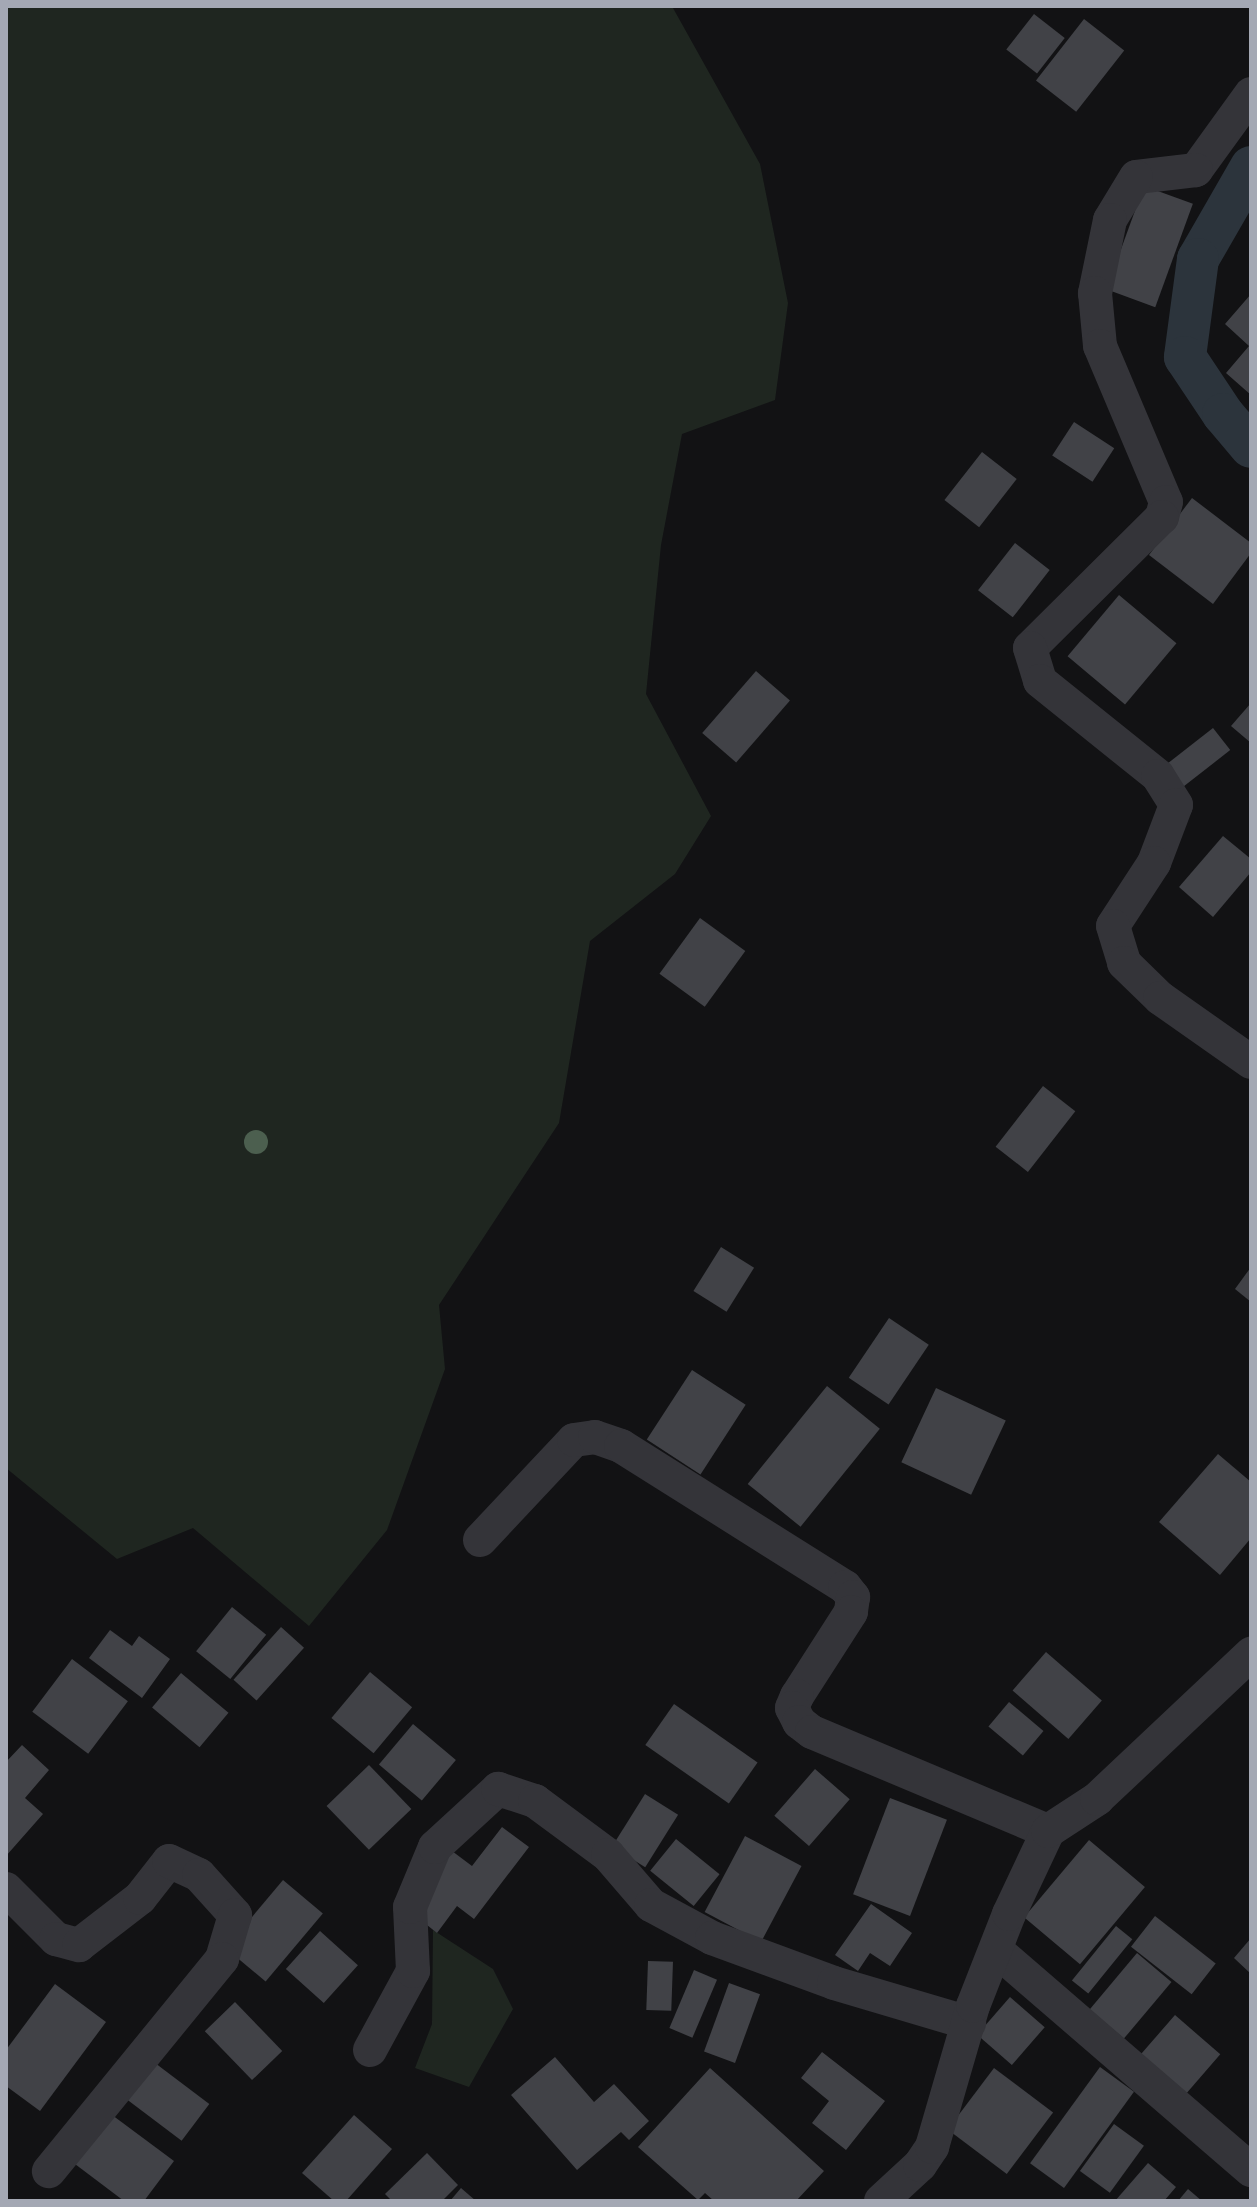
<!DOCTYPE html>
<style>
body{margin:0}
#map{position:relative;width:1257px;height:2207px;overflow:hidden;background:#121214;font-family:Overpass,sans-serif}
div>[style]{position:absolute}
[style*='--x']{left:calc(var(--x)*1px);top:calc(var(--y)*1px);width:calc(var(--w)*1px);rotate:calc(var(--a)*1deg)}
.green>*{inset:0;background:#1f2620}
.canal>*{height:42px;margin:-21px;padding:0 21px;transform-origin:21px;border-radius:21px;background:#2c343c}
.building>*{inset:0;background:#414247;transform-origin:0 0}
.minor>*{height:34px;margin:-17px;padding:0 17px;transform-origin:17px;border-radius:17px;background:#343439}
.trees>*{width:24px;height:24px;margin:-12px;border-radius:50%;background:#4c5f4f}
span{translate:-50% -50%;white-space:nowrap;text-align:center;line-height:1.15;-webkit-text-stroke:7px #0d0d0f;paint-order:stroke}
.frame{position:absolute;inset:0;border:8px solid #a4a8b4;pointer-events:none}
</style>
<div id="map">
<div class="green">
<div style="clip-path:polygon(6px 6px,673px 8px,760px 164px,788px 303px,775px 400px,682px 434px,661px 545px,646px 694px,711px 816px,675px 874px,590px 941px,559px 1123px,439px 1305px,445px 1369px,387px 1530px,309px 1626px,193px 1528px,117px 1559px,6px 1468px)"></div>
<div style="clip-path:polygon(433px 1930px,493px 1969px,513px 2009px,469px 2087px,415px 2068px,432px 2024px)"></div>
</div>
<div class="canal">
<div style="--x:1251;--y:167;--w:106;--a:119.9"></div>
<div style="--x:1198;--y:259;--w:99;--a:97.6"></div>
<div style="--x:1185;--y:357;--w:69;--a:56.3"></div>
<div style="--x:1223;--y:414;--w:43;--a:49.7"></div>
</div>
<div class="building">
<div style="left:1034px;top:14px;width:39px;height:45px;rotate:38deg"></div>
<div style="left:1084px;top:19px;width:51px;height:78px;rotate:38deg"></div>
<div style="left:1144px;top:186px;width:52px;height:110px;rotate:20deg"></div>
<div style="clip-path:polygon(1251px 294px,1251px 395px,1226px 373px,1249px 346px,1225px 324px)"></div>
<div style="left:1074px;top:422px;width:48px;height:40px;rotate:33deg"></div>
<div style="left:982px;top:452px;width:44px;height:61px;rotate:38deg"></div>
<div style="clip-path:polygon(1192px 498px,1251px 543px,1251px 553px,1213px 604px,1149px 555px)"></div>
<div style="left:1015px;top:543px;width:44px;height:60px;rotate:38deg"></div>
<div style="left:1119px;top:595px;width:75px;height:80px;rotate:40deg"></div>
<div style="left:756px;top:671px;width:45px;height:82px;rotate:41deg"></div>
<div style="clip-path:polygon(1251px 703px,1251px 743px,1231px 726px)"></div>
<div style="left:1213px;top:728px;width:28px;height:67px;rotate:52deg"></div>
<div style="clip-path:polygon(1223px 836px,1251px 859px,1251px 872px,1213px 917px,1179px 887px)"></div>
<div style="left:700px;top:918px;width:56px;height:69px;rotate:36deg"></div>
<div style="left:1043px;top:1086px;width:41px;height:77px;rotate:38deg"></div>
<div style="left:721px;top:1247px;width:39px;height:52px;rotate:32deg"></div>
<div style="clip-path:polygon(1251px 1267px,1251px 1302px,1235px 1289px)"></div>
<div style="left:889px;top:1318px;width:48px;height:72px;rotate:34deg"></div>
<div style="left:692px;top:1370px;width:64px;height:83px;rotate:33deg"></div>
<div style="left:827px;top:1386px;width:68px;height:126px;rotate:39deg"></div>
<div style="left:936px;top:1388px;width:77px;height:82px;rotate:25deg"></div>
<div style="clip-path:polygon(1218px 1454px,1251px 1482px,1251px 1538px,1220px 1575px,1159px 1522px)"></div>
<div style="left:232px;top:1607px;width:44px;height:57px;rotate:39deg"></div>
<div style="left:281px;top:1627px;width:31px;height:71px;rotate:42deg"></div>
<div style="clip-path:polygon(110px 1630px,132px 1646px,139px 1636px,170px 1659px,142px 1698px,89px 1658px)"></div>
<div style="left:1046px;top:1652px;width:74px;height:51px;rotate:41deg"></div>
<div style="left:72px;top:1659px;width:70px;height:66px;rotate:37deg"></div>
<div style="left:370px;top:1672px;width:55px;height:60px;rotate:40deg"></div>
<div style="left:181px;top:1673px;width:62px;height:45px;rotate:40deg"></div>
<div style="left:1009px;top:1702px;width:45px;height:32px;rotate:40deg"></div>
<div style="left:674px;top:1704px;width:102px;height:50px;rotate:35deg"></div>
<div style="left:413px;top:1724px;width:56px;height:53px;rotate:40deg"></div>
<div style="clip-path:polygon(22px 1745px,49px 1770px,25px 1798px,43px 1814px,6px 1856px,6px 1762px)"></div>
<div style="left:369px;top:1765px;width:61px;height:59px;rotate:46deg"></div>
<div style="left:815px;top:1769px;width:46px;height:62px;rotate:41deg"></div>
<div style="left:645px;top:1794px;width:39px;height:62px;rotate:32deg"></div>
<div style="left:890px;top:1798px;width:61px;height:103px;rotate:21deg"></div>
<div style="clip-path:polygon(502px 1827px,529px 1847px,474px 1919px,457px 1906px,437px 1933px,407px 1909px,452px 1851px,472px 1866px)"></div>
<div style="left:745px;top:1836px;width:64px;height:86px;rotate:28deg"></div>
<div style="left:676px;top:1839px;width:56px;height:41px;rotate:39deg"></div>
<div style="left:1089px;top:1840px;width:73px;height:101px;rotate:40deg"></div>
<div style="left:283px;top:1880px;width:52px;height:89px;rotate:40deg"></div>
<div style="clip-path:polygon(871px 1904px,912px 1933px,890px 1966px,870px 1953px,858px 1971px,835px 1955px)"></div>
<div style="left:1155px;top:1916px;width:77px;height:39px;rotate:38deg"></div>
<div style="left:1116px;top:1926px;width:21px;height:70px;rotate:39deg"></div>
<div style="left:320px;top:1931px;width:51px;height:51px;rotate:42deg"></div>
<div style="clip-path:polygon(1251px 1938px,1251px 1974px,1234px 1958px)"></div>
<div style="left:1137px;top:1953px;width:45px;height:74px;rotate:40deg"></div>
<div style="left:648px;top:1961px;width:25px;height:49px;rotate:2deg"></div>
<div style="left:694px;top:1970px;width:25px;height:63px;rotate:23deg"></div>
<div style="left:729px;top:1983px;width:33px;height:73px;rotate:20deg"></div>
<div style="clip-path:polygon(55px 1984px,106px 2022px,40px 2111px,6px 2086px,6px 2050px)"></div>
<div style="left:1010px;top:1997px;width:46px;height:50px;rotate:41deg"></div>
<div style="left:235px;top:2002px;width:68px;height:42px;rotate:46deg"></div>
<div style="left:1175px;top:2015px;width:60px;height:62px;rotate:41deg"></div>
<div style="clip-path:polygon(822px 2052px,885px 2101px,846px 2150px,812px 2123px,829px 2101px,801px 2078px)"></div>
<div style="clip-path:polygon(555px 2057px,594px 2102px,614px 2084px,649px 2121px,629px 2140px,621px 2132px,577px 2170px,511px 2095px)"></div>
<div style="left:155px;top:2063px;width:68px;height:46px;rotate:37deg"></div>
<div style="left:1100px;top:2067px;width:42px;height:119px;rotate:36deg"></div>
<div style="clip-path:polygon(710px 2068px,824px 2171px,796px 2201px,714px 2201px,705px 2193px,698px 2200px,638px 2147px)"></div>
<div style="left:994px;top:2068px;width:74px;height:77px;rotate:37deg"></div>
<div style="clip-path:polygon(104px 2109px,174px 2161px,144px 2201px,124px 2201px,67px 2158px)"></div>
<div style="clip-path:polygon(354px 2115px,392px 2149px,346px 2201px,334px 2201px,302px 2173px)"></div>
<div style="left:1114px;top:2124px;width:37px;height:58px;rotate:36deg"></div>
<div style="clip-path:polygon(427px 2153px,458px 2185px,442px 2201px,392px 2201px,385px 2194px)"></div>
<div style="clip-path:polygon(1148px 2163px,1176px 2187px,1164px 2201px,1115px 2201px)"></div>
<div style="clip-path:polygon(461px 2188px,476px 2201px,450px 2201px)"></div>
<div style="clip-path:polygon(1188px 2189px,1202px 2201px,1178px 2201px)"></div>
</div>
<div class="minor">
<div style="--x:1251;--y:94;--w:94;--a:125.9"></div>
<div style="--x:1196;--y:170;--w:60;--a:173.3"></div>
<div style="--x:1136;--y:177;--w:50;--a:121.2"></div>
<div style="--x:1110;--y:220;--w:75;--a:101.6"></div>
<div style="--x:1095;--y:293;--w:53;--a:84.6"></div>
<div style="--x:1100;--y:346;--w:169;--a:67.1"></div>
<div style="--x:1166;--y:502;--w:16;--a:105"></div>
<div style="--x:1162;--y:517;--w:186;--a:135.2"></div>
<div style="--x:1030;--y:648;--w:34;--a:73"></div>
<div style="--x:1040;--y:681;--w:151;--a:38.8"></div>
<div style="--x:1158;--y:776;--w:34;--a:58"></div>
<div style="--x:1176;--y:805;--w:62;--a:110.8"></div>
<div style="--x:1154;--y:863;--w:75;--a:123.1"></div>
<div style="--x:1113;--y:926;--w:39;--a:73"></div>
<div style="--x:1124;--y:963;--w:50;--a:44.2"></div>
<div style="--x:1160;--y:998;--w:111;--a:35.1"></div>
<div style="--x:480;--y:1540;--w:137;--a:-46.8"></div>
<div style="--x:574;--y:1440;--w:21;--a:-8"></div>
<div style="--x:595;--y:1437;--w:28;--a:19"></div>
<div style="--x:621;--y:1446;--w:265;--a:32.2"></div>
<div style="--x:845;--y:1587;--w:13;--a:51"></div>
<div style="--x:853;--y:1597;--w:15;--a:98"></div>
<div style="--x:851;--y:1612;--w:100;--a:122.7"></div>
<div style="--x:797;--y:1696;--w:13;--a:113"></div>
<div style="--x:792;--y:1708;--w:16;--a:63"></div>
<div style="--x:799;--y:1722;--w:16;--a:38"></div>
<div style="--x:812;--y:1732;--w:256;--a:22.8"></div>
<div style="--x:6;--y:1889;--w:71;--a:45"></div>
<div style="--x:56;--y:1939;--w:24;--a:15"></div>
<div style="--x:79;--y:1945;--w:77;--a:-37.6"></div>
<div style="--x:140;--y:1898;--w:47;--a:-51.9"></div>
<div style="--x:169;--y:1861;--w:33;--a:25"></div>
<div style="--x:199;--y:1875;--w:54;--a:48"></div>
<div style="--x:235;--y:1915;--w:46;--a:106.5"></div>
<div style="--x:222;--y:1959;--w:274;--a:129.2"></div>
<div style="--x:996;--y:1950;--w:337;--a:40.8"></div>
<div style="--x:370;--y:2050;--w:90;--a:-61.4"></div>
<div style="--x:413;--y:1971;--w:64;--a:-92.7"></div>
<div style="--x:410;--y:1907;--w:65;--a:-67.4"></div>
<div style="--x:435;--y:1847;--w:86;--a:-42.6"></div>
<div style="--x:498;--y:1789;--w:39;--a:18"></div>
<div style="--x:535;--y:1801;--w:91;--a:36.5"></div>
<div style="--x:608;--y:1855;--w:66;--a:49.3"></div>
<div style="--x:651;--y:1905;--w:69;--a:28.4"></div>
<div style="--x:712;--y:1938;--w:130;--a:20.2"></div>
<div style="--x:834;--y:1983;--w:141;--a:16.5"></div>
<div style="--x:881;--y:2201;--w:53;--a:-42.7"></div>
<div style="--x:920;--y:2165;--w:22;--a:-56"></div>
<div style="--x:932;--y:2147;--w:147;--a:-73.8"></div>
<div style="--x:973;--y:2006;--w:99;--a:-68.6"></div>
<div style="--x:1009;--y:1914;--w:92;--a:-64.8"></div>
<div style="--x:1048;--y:1831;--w:59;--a:-33.1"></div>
<div style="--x:1097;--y:1799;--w:212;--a:-43.3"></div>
</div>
<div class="trees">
<div style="left:256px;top:1142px"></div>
</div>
<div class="frame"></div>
</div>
